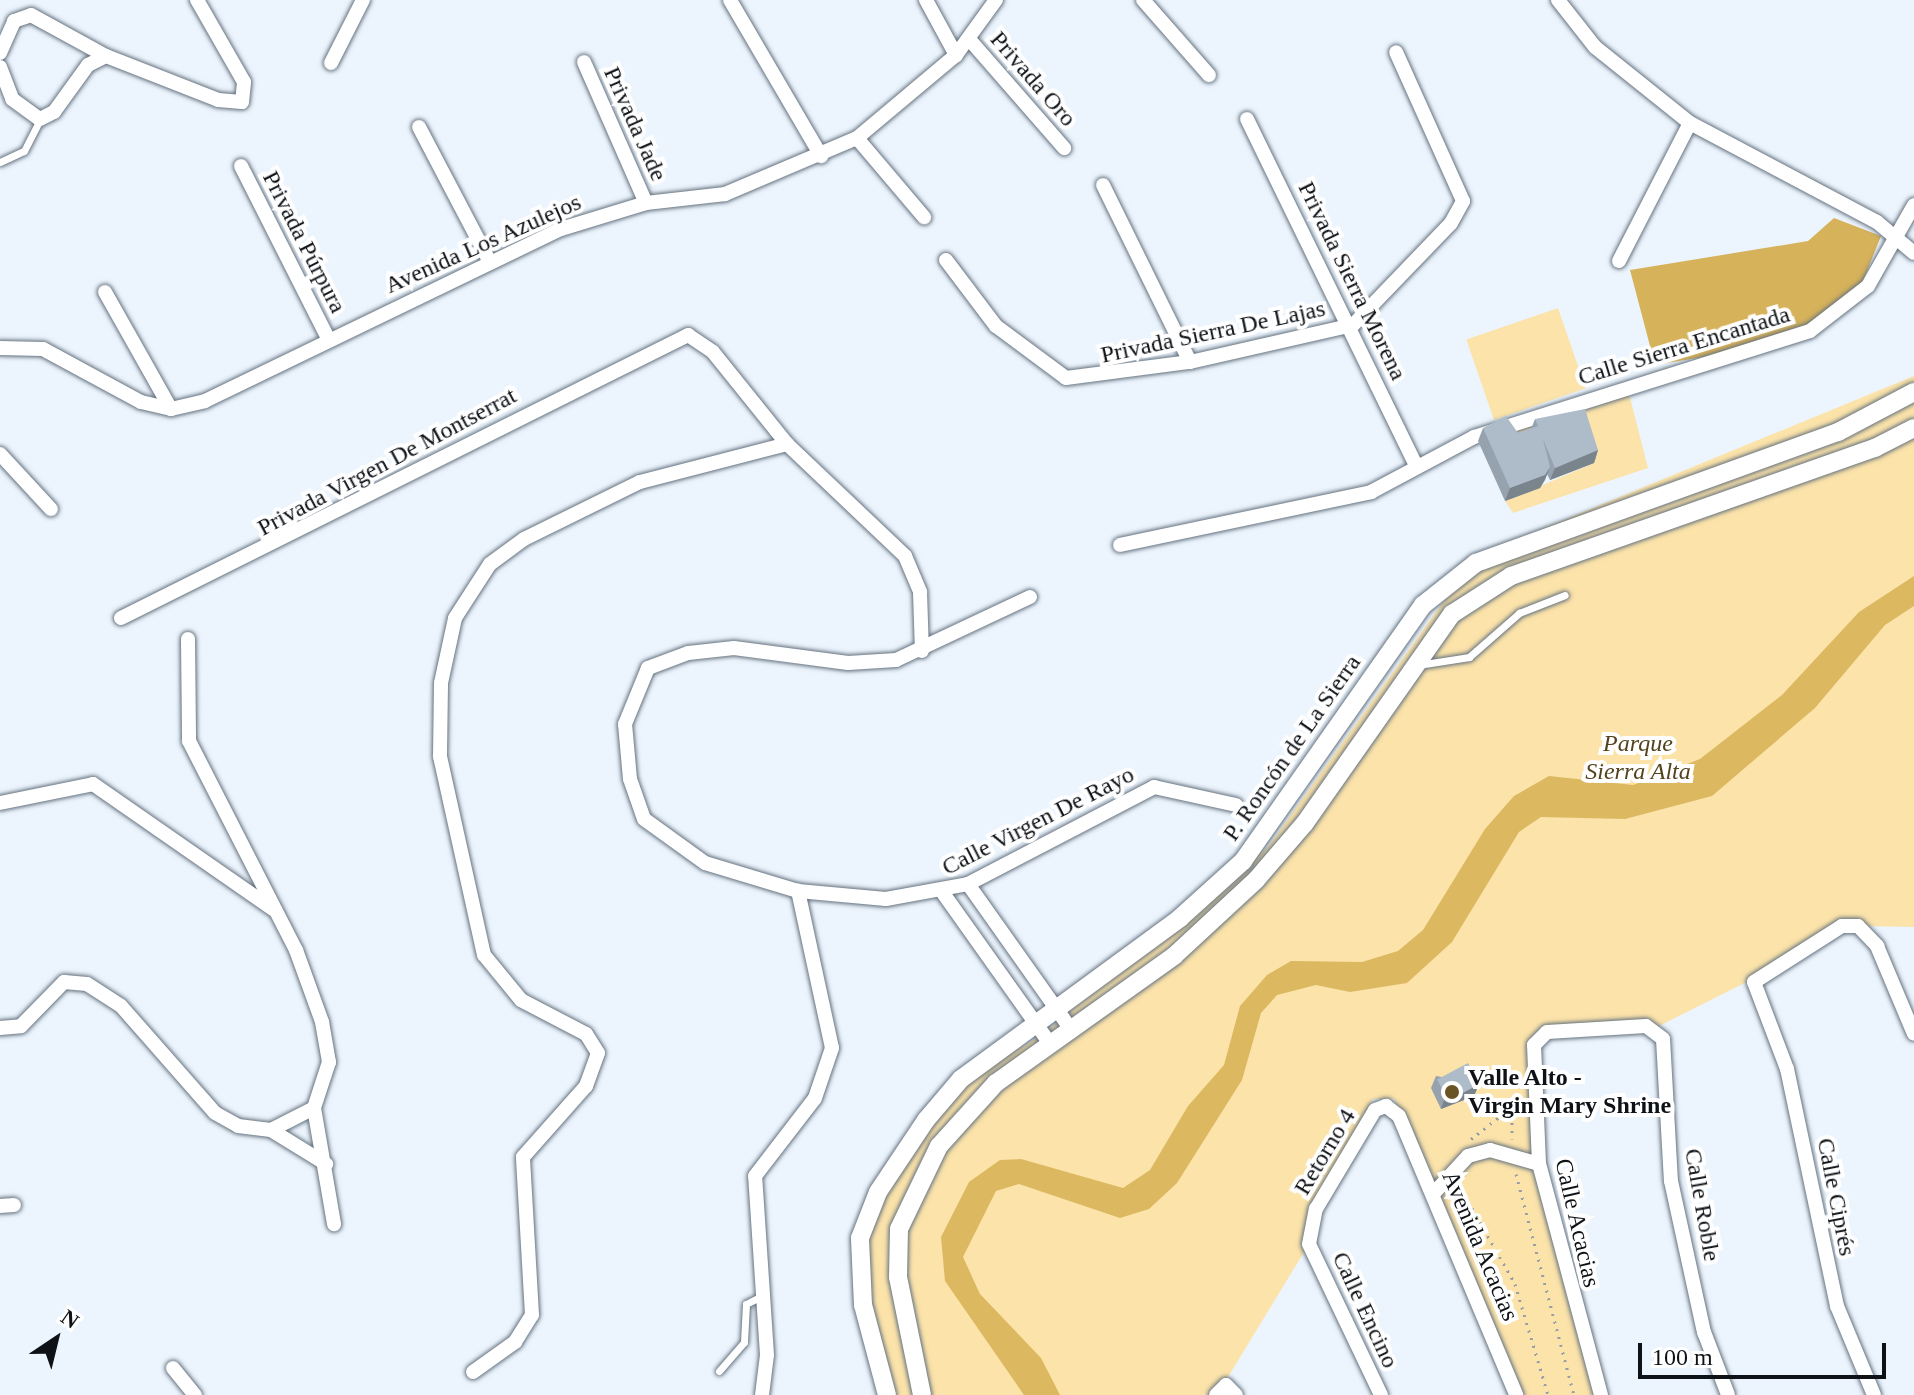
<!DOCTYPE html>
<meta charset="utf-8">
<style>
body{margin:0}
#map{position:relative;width:1914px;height:1395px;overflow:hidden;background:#ecf5fe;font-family:Georgia,serif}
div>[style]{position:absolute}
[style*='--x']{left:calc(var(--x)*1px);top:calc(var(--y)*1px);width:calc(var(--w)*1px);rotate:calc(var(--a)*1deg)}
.green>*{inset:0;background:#fbe3aa;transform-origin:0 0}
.forest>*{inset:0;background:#d6b25b}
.water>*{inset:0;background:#dcb861}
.path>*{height:3px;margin-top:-1.5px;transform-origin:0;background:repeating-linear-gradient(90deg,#979ea5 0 2px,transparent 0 8px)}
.roads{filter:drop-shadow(0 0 2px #65727f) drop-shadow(0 0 2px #65727f)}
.service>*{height:7px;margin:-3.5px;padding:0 3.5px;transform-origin:3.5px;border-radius:3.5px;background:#fff}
.minor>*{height:14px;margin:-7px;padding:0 7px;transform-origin:7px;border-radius:7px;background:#fff}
.tertiary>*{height:18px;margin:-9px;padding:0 9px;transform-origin:9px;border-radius:9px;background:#fff}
.wall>*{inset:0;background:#96a2ae}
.shaded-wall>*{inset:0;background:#7a848d}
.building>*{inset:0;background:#aebcca;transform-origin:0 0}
.dots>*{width:22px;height:22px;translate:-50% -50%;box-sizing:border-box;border:4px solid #fff;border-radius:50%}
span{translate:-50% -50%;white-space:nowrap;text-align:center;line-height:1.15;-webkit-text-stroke:8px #fff;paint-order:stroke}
.street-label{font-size:24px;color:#0e1217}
.park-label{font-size:24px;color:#52431e;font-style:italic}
.poi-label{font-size:24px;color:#0e1217;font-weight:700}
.left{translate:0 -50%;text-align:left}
.north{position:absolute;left:16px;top:1299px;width:80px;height:80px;-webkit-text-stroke:6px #fff;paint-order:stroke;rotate:35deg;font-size:22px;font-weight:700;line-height:32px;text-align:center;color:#0e1217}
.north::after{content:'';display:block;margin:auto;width:28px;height:36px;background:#0e1217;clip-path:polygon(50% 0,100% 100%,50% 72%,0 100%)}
.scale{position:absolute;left:1638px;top:1343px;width:248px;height:36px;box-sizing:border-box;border:4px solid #0e1217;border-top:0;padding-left:10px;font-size:24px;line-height:28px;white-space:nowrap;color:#0e1217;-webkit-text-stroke:6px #fff;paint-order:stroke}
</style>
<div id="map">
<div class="green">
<div style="left:1558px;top:308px;width:85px;height:97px;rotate:71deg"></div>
<div style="clip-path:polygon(1914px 376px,1914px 927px,1858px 926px,1653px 1029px,1548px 1032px,1534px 1057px,1539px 1165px,1601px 1395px,1515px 1395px,1394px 1099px,1373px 1099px,1309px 1244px,1217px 1395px,886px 1395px,860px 1284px,866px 1217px,947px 1092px,1042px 1035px,1268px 847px,1476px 556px)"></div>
<div style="clip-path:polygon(1627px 386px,1648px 468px,1513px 513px,1505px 501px,1594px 463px,1580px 422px,1533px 439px,1502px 429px)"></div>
</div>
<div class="forest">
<div style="clip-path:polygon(1834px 218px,1881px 236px,1861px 286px,1820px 321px,1727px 353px,1655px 365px,1630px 270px,1808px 241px)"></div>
</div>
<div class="water">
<div style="clip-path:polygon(1914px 576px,1914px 606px,1885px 625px,1815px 708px,1712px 796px,1625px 819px,1541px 817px,1519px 832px,1452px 942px,1407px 983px,1350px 992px,1316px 985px,1277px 995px,1261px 1013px,1242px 1080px,1177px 1183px,1149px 1209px,1120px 1218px,1019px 1184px,996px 1191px,963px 1257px,980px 1294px,1041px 1358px,1060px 1395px,1024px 1395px,945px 1281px,941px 1237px,969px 1182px,1000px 1160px,1021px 1159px,1123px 1188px,1150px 1170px,1188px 1106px,1224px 1065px,1240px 1006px,1267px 975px,1291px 961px,1362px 962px,1398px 951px,1423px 930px,1485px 829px,1514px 796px,1549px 776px,1633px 785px,1700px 759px,1782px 695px,1859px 612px)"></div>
</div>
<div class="path">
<div style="--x:1471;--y:1139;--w:52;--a:-38"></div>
<div style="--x:1512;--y:1107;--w:32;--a:90"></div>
<div style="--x:1516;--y:1174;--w:228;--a:75.3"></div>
<div style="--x:1460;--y:1187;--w:112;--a:60.4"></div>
<div style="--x:1515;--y:1284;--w:116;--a:73.4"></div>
</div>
<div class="roads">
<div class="service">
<div style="--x:0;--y:162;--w:26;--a:-25"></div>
<div style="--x:24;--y:151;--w:36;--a:-63"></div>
<div style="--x:1418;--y:665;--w:52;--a:-8.9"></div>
<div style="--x:1469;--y:657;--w:67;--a:-41.3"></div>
<div style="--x:1519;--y:613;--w:49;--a:-21.4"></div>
<div style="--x:719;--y:1371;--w:38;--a:-49"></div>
<div style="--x:744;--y:1342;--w:38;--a:-87"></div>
<div style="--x:746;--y:1304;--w:18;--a:-27"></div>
</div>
<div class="minor">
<div style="--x:730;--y:0;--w:181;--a:59.7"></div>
<div style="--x:926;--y:0;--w:63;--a:61.4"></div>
<div style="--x:1143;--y:0;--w:100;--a:48.7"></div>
<div style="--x:1558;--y:0;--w:60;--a:51.8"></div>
<div style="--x:1595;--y:47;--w:122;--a:38.7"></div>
<div style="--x:1690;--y:123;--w:212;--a:27.9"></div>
<div style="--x:1877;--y:222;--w:48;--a:40"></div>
<div style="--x:969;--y:39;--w:145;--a:48.9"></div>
<div style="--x:0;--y:53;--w:35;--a:-66"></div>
<div style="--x:14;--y:21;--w:18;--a:-19"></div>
<div style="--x:31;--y:15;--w:85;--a:28.7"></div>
<div style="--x:106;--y:56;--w:120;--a:21.4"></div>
<div style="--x:218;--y:100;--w:24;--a:5"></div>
<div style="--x:242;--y:102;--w:20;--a:-84"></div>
<div style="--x:244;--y:82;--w:95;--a:-119.8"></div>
<div style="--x:584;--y:62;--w:154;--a:66.3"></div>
<div style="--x:331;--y:63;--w:71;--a:-63.1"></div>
<div style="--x:0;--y:67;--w:34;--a:69"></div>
<div style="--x:12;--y:99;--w:34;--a:36"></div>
<div style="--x:40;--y:119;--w:16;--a:-27"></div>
<div style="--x:54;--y:112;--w:58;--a:-54.1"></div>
<div style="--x:88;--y:65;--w:20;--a:-27"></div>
<div style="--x:1247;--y:119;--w:384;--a:64"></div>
<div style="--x:419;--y:127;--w:153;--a:62.3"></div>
<div style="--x:857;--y:138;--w:104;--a:49.7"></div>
<div style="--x:241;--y:166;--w:193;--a:63.2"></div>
<div style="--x:1103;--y:185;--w:197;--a:63.8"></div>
<div style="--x:946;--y:260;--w:83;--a:52.9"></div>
<div style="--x:996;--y:326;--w:87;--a:36.6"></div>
<div style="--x:1066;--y:378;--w:125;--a:-7.4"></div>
<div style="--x:1190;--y:362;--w:167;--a:-12.8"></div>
<div style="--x:1353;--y:325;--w:141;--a:-46.1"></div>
<div style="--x:1451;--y:223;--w:25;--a:-61"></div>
<div style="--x:1463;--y:201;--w:163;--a:-114.2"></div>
<div style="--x:1619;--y:261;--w:155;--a:-62.8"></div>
<div style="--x:105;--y:292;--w:134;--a:60.6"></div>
<div style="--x:0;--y:348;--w:43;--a:1.3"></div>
<div style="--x:43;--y:349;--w:111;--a:28.4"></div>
<div style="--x:141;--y:402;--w:31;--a:13"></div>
<div style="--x:171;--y:409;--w:35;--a:-13"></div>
<div style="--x:205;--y:401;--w:395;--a:-25.8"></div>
<div style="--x:561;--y:229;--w:89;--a:-17"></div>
<div style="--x:646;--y:203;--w:80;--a:-6.5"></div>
<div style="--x:725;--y:194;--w:143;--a:-23"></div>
<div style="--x:857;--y:138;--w:129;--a:-40"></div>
<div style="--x:956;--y:55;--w:68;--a:-54"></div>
<div style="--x:0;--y:454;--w:75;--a:47.2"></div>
<div style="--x:1120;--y:545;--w:257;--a:-11.9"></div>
<div style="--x:1371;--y:492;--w:117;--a:-28.1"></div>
<div style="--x:1474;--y:437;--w:352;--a:-17.5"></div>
<div style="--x:1810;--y:331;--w:73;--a:-37.8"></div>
<div style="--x:1868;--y:286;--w:93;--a:-60.4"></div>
<div style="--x:1030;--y:597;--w:148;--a:154.8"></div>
<div style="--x:896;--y:660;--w:48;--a:176.4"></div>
<div style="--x:848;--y:663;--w:115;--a:-172.5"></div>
<div style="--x:734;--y:648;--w:46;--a:173.8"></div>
<div style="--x:688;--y:653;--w:43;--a:159.4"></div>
<div style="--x:648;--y:668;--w:61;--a:112.3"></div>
<div style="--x:625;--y:724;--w:55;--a:84.8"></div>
<div style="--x:630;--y:779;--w:42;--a:70.7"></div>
<div style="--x:644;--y:819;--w:75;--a:35.8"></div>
<div style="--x:705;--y:863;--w:97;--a:16.8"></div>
<div style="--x:798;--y:891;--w:88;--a:5.2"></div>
<div style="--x:886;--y:899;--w:83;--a:-10.4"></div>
<div style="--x:968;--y:884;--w:210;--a:-27.5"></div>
<div style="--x:1154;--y:787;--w:84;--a:12.4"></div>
<div style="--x:121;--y:618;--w:634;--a:-26.52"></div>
<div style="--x:688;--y:335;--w:30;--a:34"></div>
<div style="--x:713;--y:352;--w:118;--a:51.2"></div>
<div style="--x:787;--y:444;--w:163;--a:43.5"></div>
<div style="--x:905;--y:556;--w:39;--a:67"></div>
<div style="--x:920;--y:592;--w:59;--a:88.1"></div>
<div style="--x:188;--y:639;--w:102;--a:89.4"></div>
<div style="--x:189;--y:741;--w:235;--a:62.9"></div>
<div style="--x:296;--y:950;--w:77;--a:70.1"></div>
<div style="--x:322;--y:1022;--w:41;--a:80.1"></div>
<div style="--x:329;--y:1062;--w:48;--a:108.1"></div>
<div style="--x:314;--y:1108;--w:118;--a:80.2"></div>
<div style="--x:0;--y:803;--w:95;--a:-11.5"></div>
<div style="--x:93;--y:784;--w:219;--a:34.8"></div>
<div style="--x:968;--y:884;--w:180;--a:54.7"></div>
<div style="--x:943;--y:893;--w:186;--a:54.6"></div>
<div style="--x:0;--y:1028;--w:21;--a:-5"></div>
<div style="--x:21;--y:1026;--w:62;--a:-45.7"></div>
<div style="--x:64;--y:982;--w:23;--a:5"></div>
<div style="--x:87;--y:984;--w:40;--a:32.9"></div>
<div style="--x:121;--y:1006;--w:142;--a:48.7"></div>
<div style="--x:215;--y:1113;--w:26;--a:29"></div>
<div style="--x:238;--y:1126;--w:33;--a:7"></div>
<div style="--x:271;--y:1130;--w:65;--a:31.7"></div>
<div style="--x:271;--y:1130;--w:48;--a:-27.1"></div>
<div style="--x:1434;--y:1193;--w:50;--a:-47.4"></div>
<div style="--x:1468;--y:1156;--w:23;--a:-15"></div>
<div style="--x:1490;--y:1150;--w:51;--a:15.9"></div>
<div style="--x:0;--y:1206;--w:14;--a:-4"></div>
<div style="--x:173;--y:1368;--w:35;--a:51"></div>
<div style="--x:473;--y:1372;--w:52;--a:-35.5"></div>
<div style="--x:515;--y:1342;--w:32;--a:-58"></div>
<div style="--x:532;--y:1315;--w:158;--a:-93.3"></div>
<div style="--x:523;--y:1157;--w:95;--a:-48.4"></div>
<div style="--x:586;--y:1086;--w:35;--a:-70"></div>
<div style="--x:598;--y:1053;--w:22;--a:-122"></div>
<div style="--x:586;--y:1034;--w:73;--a:-152.4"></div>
<div style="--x:521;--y:1000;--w:58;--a:-129.4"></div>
<div style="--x:484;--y:955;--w:204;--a:-102.5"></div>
<div style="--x:440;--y:756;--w:73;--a:-89.2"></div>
<div style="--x:441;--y:683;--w:66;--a:-77.8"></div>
<div style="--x:455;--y:618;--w:64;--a:-57.1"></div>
<div style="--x:490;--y:564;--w:42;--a:-36.3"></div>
<div style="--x:524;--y:539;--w:129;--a:-26.2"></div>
<div style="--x:640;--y:482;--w:152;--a:-14.5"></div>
<div style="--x:762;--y:1395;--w:40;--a:-82.9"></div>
<div style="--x:767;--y:1355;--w:179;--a:-93.8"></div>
<div style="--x:755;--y:1176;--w:98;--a:-52.4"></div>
<div style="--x:815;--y:1098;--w:53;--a:-71.2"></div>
<div style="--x:832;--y:1048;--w:161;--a:-102.2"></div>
<div style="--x:1216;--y:1395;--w:14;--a:-45"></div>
<div style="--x:1226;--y:1385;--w:14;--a:45"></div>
<div style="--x:1381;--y:1395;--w:167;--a:-115.5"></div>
<div style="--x:1309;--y:1244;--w:36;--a:-79"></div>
<div style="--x:1316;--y:1209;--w:115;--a:-59.2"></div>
<div style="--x:1375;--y:1110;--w:12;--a:-20"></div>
<div style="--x:1386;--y:1106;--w:16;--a:38"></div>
<div style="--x:1399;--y:1116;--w:303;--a:67.2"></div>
<div style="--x:1601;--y:1395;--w:239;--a:-105"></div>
<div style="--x:1539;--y:1164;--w:119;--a:-92.4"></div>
<div style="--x:1534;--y:1045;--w:18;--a:-45"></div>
<div style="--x:1547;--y:1032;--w:99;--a:-3.5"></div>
<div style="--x:1646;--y:1026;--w:21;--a:37"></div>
<div style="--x:1663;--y:1039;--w:142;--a:86.8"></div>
<div style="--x:1671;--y:1181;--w:155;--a:77.7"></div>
<div style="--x:1704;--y:1332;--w:67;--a:69.1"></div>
<div style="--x:1874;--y:1395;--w:96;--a:-112.6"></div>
<div style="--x:1837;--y:1306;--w:242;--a:-101.9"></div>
<div style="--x:1787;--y:1069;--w:93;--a:-110.8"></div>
<div style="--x:1754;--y:982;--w:104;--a:-32.5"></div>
<div style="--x:1842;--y:926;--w:16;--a:0"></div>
<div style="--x:1858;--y:926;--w:28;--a:46"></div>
<div style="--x:1877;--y:946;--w:95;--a:67.2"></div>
</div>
<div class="tertiary">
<div style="--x:887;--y:1395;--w:93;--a:-104.9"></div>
<div style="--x:863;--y:1305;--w:67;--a:-92.6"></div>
<div style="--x:860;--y:1238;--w:49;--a:-68.6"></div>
<div style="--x:878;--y:1192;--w:87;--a:-56.3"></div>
<div style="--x:926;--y:1120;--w:54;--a:-49.5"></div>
<div style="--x:961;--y:1079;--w:272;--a:-36.3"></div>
<div style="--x:1180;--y:918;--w:85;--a:-42.1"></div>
<div style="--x:1243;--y:861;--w:313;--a:-54.9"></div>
<div style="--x:1423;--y:605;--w:68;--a:-38.4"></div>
<div style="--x:1476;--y:563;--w:385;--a:-19.9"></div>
<div style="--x:1838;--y:432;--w:86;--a:-27.8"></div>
<div style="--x:922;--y:1395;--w:120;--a:-101.5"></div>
<div style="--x:898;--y:1277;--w:48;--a:-88.8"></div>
<div style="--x:899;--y:1229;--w:92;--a:-64.3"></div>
<div style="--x:939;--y:1146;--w:85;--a:-47.9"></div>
<div style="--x:996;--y:1083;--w:219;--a:-35.5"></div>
<div style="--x:1174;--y:956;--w:112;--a:-42.8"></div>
<div style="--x:1256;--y:880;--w:75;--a:-49.3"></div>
<div style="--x:1305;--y:823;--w:256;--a:-54.9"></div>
<div style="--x:1452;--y:614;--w:70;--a:-32.8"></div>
<div style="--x:1511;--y:576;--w:386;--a:-19.4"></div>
<div style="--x:1875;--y:448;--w:44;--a:-27.1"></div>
</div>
</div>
<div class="wall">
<div style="clip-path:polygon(1535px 419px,1598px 450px,1594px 463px,1550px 480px,1547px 474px,1540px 488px,1505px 501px,1478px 441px,1483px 428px,1518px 433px,1531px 429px)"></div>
<div style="clip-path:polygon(1436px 1076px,1479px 1084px,1474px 1096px,1441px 1109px,1431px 1088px)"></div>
</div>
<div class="shaded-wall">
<div style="clip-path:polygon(1598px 450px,1594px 463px,1550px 480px,1555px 468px)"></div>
<div style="clip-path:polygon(1550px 467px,1545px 480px,1540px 488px,1505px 501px,1510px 488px)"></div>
<div style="clip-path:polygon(1479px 1084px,1474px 1096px,1441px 1109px,1445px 1097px)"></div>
</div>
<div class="building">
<div style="clip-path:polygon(1585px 409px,1598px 450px,1555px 468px,1543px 439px,1550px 467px,1545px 475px,1510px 488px,1483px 428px,1506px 416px,1518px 433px,1538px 426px,1535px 419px)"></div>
<div style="left:1468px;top:1063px;width:24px;height:35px;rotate:62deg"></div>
</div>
<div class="dots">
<div style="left:1452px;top:1092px;background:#695524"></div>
</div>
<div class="street-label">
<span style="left:1033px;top:79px;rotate:49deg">Privada Oro</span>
<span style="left:635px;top:124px;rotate:66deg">Privada Jade</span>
<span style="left:304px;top:242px;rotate:63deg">Privada Púrpura</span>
<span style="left:483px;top:244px;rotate:-24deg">Avenida Los Azulejos</span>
<span style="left:1352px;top:281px;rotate:64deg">Privada Sierra Morena</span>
<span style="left:1213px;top:332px;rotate:-12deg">Privada Sierra De Lajas</span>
<span style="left:1684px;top:346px;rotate:-17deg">Calle Sierra Encantada</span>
<span style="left:387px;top:462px;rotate:-28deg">Privada Virgen De Montserrat</span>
<span style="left:1292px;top:748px;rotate:-55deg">P. Roncón de La Sierra</span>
<span style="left:1038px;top:821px;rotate:-27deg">Calle Virgen De Rayo</span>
<span style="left:1325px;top:1152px;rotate:-59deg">Retorno 4</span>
<span style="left:1836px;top:1197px;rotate:79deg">Calle Ciprés</span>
<span style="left:1702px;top:1205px;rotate:80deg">Calle Roble</span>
<span style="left:1577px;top:1223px;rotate:77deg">Calle Acacias</span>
<span style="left:1480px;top:1246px;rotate:67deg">Avenida Acacias</span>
<span style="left:1365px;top:1310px;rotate:65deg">Calle Encino</span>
</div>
<div class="park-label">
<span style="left:1638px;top:758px">Parque<br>Sierra Alta</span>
</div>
<div class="poi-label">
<span class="left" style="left:1468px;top:1092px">Valle Alto -<br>Virgin Mary Shrine</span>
</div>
<div class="north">N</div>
<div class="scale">100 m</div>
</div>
